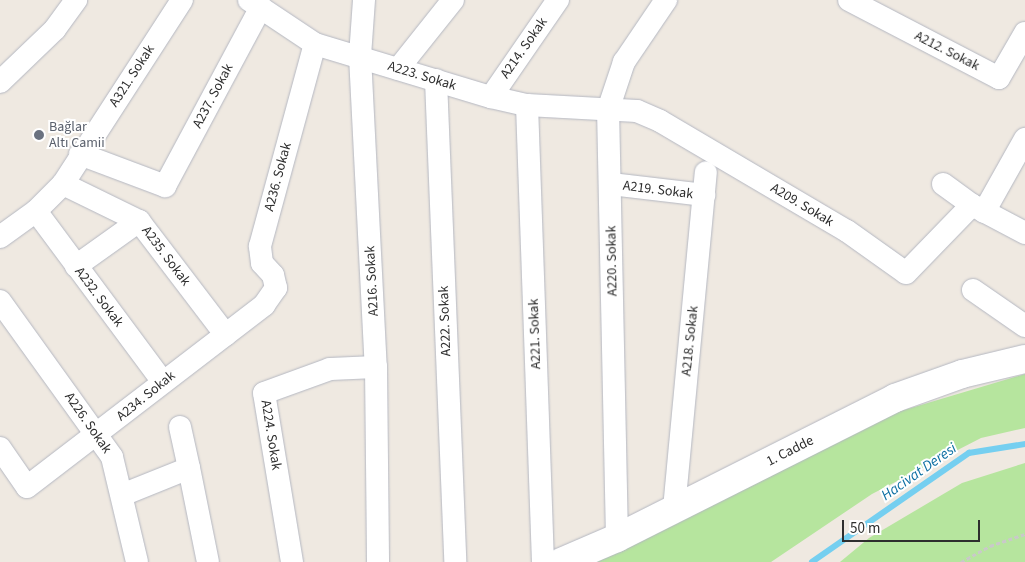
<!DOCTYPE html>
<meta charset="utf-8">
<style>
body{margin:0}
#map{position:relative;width:1025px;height:562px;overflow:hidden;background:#efe9e1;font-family:"Source Sans 3",sans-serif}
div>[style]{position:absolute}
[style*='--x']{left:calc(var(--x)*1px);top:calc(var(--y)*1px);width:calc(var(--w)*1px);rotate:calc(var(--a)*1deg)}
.green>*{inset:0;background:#b6e59e}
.stream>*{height:5.5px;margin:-2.75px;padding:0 2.75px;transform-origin:2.75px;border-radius:2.75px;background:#75cff0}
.path>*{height:3px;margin-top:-1.5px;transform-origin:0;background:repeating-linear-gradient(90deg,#c9c9c9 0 4px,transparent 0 6.5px)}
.roads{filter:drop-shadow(0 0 1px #b4b7c1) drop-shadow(0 0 1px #b4b7c1)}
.minor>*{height:22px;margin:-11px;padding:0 11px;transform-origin:11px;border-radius:11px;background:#fff}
.secondary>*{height:28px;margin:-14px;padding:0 14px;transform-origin:14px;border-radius:14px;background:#fff}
.dots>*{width:14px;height:14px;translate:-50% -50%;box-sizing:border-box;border:2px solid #fff;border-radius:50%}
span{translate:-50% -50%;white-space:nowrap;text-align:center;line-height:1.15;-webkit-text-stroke:4px #fff;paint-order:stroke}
.street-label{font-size:14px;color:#2e2e2e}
.worship-label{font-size:14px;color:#5b616d}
.left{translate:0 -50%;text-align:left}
.water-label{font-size:15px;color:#0d6fa3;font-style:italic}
.scale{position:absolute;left:842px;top:520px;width:138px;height:22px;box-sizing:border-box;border:2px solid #2e2e2e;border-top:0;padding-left:6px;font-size:15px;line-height:18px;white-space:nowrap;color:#2e2e2e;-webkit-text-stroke:4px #fff;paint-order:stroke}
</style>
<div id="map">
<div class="green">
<div style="clip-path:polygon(1025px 374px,1025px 428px,981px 438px,872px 494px,771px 562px,582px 562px,894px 413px)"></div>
<div style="clip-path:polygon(1025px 463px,1025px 562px,840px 562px,869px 538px,962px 483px)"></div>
</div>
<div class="stream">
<div style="--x:812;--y:562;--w:191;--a:-34.8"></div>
<div style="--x:969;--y:453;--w:57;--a:-9.1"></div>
</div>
<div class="path">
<div style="--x:961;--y:562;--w:33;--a:-29"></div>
<div style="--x:990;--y:546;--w:37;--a:-19"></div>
</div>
<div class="roads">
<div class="minor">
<div style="--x:249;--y:0;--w:79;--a:33.7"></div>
<div style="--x:315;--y:44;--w:184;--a:16.8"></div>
<div style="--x:491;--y:97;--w:37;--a:13"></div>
<div style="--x:527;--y:105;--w:110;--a:3.1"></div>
<div style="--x:637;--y:111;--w:25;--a:23"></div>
<div style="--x:660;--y:121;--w:217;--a:30.5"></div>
<div style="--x:847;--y:231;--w:72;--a:35.4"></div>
<div style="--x:906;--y:273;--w:95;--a:-45.9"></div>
<div style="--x:364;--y:0;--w:56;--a:94.1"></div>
<div style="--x:360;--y:56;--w:311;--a:87.1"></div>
<div style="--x:376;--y:367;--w:195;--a:89.4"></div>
<div style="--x:849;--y:0;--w:169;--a:27.5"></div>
<div style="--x:999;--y:78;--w:52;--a:-60"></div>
<div style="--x:398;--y:69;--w:88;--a:-51.4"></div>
<div style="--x:436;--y:80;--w:482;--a:87.7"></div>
<div style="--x:0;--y:82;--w:76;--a:-43.9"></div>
<div style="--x:55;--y:29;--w:36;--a:-54"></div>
<div style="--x:491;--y:97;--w:118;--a:-55.4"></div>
<div style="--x:527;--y:105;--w:457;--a:88"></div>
<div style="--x:80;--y:154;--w:91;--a:20.6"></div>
<div style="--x:165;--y:186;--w:203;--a:-61.8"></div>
<div style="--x:63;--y:184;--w:85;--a:26"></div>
<div style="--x:139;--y:221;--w:143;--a:52.7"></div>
<div style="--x:611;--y:184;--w:94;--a:6.7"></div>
<div style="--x:943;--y:184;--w:36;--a:36"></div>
<div style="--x:972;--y:205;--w:60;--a:27.8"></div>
<div style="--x:36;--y:211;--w:213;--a:53.4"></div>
<div style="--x:984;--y:212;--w:84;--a:-60.7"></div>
<div style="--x:0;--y:237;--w:44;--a:-35.8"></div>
<div style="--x:36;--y:211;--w:38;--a:-45"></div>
<div style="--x:63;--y:184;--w:219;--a:-57.1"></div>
<div style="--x:76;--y:266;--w:77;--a:-35.5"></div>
<div style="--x:973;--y:290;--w:63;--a:34.7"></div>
<div style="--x:0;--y:301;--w:192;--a:54.3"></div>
<div style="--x:112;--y:457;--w:108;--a:76.6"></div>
<div style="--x:180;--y:427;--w:42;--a:77.6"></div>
<div style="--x:0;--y:448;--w:47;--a:55.3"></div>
<div style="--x:27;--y:487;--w:299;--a:-37.5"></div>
<div style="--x:264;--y:305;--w:21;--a:-55"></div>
<div style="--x:276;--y:288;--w:13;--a:-103"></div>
<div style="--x:273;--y:275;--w:16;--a:-133"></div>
<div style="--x:262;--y:263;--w:17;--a:-97"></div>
<div style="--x:260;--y:246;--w:209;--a:-74.8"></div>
<div style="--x:122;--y:495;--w:72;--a:-21.9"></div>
<div style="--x:189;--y:468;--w:96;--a:78.6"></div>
<div style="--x:674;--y:509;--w:338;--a:-84.6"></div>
<div style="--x:617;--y:538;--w:428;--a:-91.2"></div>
<div style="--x:608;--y:110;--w:51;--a:-71.6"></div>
<div style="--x:624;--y:62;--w:75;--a:-55.9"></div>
<div style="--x:292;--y:562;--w:171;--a:-99.4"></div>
<div style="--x:264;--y:393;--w:70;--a:-20"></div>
<div style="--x:330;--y:369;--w:46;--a:-2.5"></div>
</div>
<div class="secondary">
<div style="--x:561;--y:562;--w:61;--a:-23.2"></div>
<div style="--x:617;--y:538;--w:311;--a:-26.7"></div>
<div style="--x:895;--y:398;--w:71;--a:-19.7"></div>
<div style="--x:962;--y:374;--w:65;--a:-13.4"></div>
</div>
</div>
<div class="dots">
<div style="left:39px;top:135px;background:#6b7280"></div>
</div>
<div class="street-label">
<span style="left:524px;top:48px;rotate:-55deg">A214. Sokak</span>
<span style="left:947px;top:51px;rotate:27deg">A212. Sokak</span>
<span style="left:132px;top:76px;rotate:-57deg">A321. Sokak</span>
<span style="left:422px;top:76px;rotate:17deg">A223. Sokak</span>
<span style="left:213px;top:96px;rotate:-62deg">A237. Sokak</span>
<span style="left:278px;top:177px;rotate:-75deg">A236. Sokak</span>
<span style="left:658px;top:190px;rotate:7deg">A219. Sokak</span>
<span style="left:802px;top:205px;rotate:31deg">A209. Sokak</span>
<span style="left:166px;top:256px;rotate:53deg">A235. Sokak</span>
<span style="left:612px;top:261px;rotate:-91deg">A220. Sokak</span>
<span style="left:372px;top:281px;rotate:-93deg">A216. Sokak</span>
<span style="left:99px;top:297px;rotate:53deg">A232. Sokak</span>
<span style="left:445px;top:321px;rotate:-92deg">A222. Sokak</span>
<span style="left:535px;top:334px;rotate:-92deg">A221. Sokak</span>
<span style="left:690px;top:341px;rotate:-84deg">A218. Sokak</span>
<span style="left:146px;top:396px;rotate:-39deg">A234. Sokak</span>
<span style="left:88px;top:423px;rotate:55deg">A226. Sokak</span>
<span style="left:271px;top:435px;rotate:81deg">A224. Sokak</span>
<span style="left:790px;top:451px;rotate:-27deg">1. Cadde</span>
</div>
<div class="worship-label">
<span class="left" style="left:49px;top:135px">Bağlar<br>Altı Camii</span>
</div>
<div class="water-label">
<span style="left:919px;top:472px;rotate:-35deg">Hacivat Deresi</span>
</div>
<div class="scale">50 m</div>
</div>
